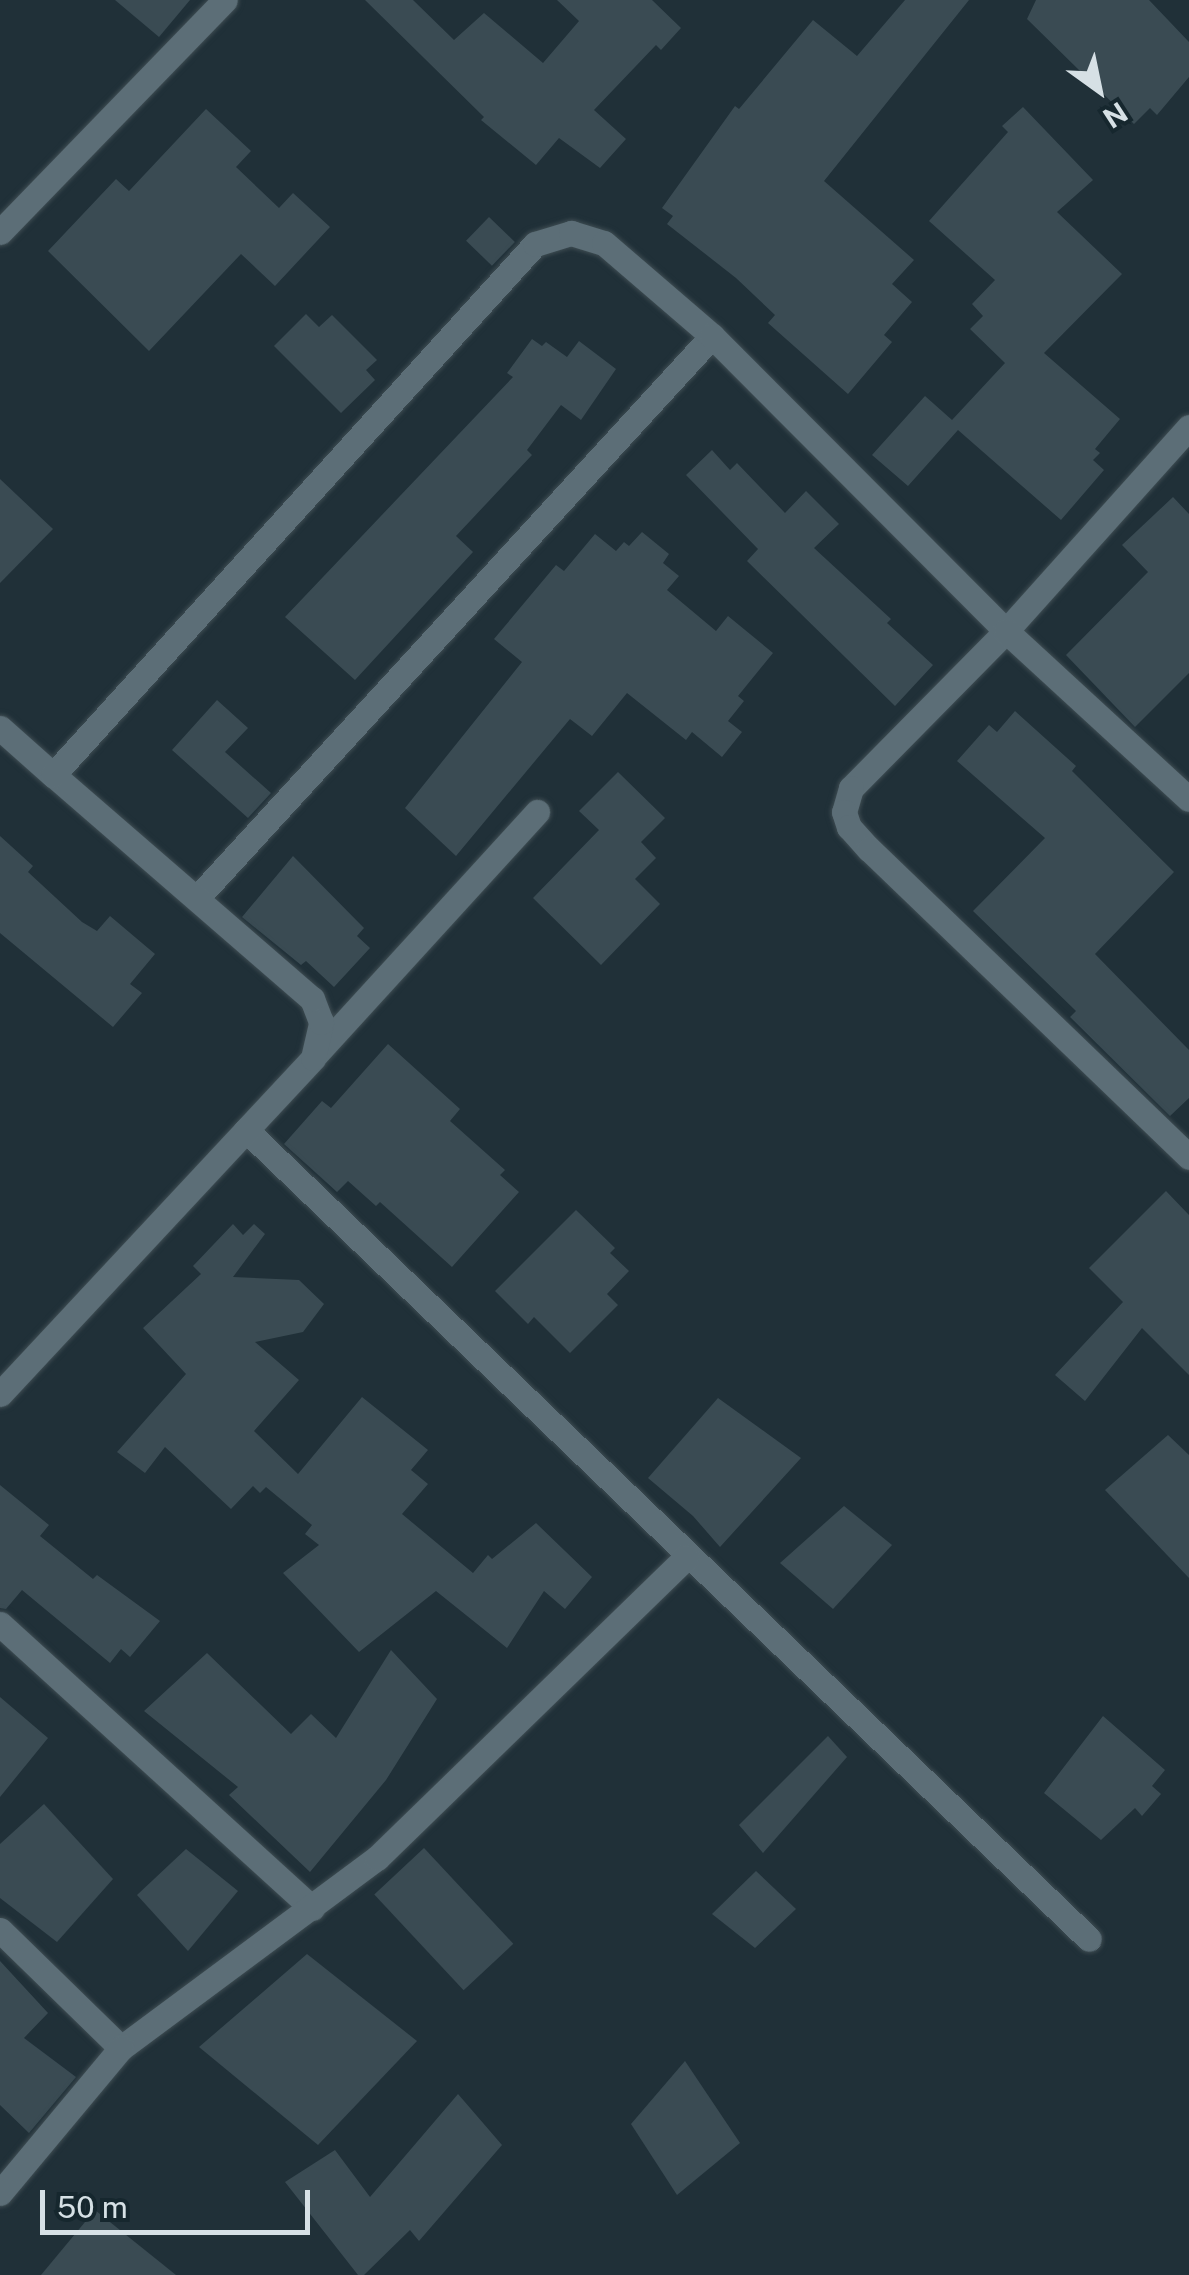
<!DOCTYPE html>
<style>
body{margin:0}
#map{position:relative;width:1189px;height:2275px;overflow:hidden;background:#203038;font-family:"Public Sans",sans-serif}
div>[style]{position:absolute}
[style*='--x']{left:calc(var(--x)*1px);top:calc(var(--y)*1px);width:calc(var(--w)*1px);rotate:calc(var(--a)*1deg)}
.building>*{inset:0;background:#3a4b53;transform-origin:0 0}
.roads{filter:drop-shadow(0 0 2px #3e4c52) drop-shadow(0 0 2px #3e4c52)}
.minor>*{height:25px;margin:-12.5px;padding:0 12.5px;transform-origin:12.5px;border-radius:12.5px;background:#5c6e77}
span{translate:-50% -50%;white-space:nowrap;text-align:center;line-height:1.15;-webkit-text-stroke:8px #16272e;paint-order:stroke}
.north{position:absolute;left:1049px;top:40px;width:100px;height:100px;-webkit-text-stroke:8px #16272e;paint-order:stroke;rotate:147deg;font-size:28px;font-weight:700;line-height:40px;text-align:center;color:#d6e0e5}
.north::after{content:'';display:block;margin:auto;width:35px;height:45px;background:#d6e0e5;clip-path:polygon(50% 0,100% 100%,50% 72%,0 100%)}
.scale{position:absolute;left:40px;top:2190px;width:270px;height:45px;box-sizing:border-box;border:5px solid #d6e0e5;border-top:0;padding-left:12px;font-size:30px;line-height:35px;white-space:nowrap;color:#d6e0e5;-webkit-text-stroke:8px #16272e;paint-order:stroke}
</style>
<div id="map">
<div class="building">
<div style="clip-path:polygon(115px 0,190px 0,159px 37px)"></div>
<div style="clip-path:polygon(365px 0,413px 0,454px 40px,484px 13px,543px 63px,579px 21px,557px 0,652px 0,681px 28px,661px 50px,656px 45px,594px 110px,626px 139px,600px 168px,559px 138px,536px 165px,481px 120px,484px 117px)"></div>
<div style="clip-path:polygon(905px 0,969px 0,824px 181px,914px 260px,892px 284px,912px 302px,884px 335px,892px 342px,848px 394px,768px 323px,775px 315px,736px 278px,667px 224px,673px 216px,662px 208px,735px 106px,739px 109px,813px 20px,857px 56px)"></div>
<div style="clip-path:polygon(1036px 0,1149px 0,1189px 42px,1189px 77px,1157px 115px,1150px 108px,1134px 124px,1027px 19px)"></div>
<div style="clip-path:polygon(1023px 107px,1093px 180px,1057px 212px,1122px 274px,1044px 353px,1120px 419px,1095px 449px,1100px 453px,1093px 460px,1104px 470px,1061px 520px,958px 430px,908px 486px,872px 455px,925px 396px,952px 420px,1005px 363px,970px 329px,983px 316px,972px 304px,995px 280px,929px 221px,1008px 132px,1002px 126px)"></div>
<div style="clip-path:polygon(206px 109px,251px 151px,236px 167px,279px 208px,293px 193px,330px 227px,275px 286px,241px 254px,149px 351px,48px 251px,116px 179px,129px 191px)"></div>
<div style="left:489px;top:217px;width:36px;height:33px;rotate:44deg"></div>
<div style="clip-path:polygon(306px 314px,319px 327px,332px 315px,377px 360px,366px 370px,375px 380px,341px 413px,274px 346px)"></div>
<div style="clip-path:polygon(532px 339px,542px 346px,546px 342px,567px 357px,579px 341px,616px 369px,581px 420px,561px 405px,527px 450px,532px 455px,456px 536px,473px 552px,355px 680px,285px 617px,513px 377px,507px 373px)"></div>
<div style="clip-path:polygon(712px 450px,730px 470px,737px 463px,785px 513px,806px 491px,839px 524px,814px 548px,891px 619px,887px 623px,933px 665px,895px 706px,747px 561px,758px 549px,686px 475px)"></div>
<div style="clip-path:polygon(0 479px,53px 529px,0 583px)"></div>
<div style="clip-path:polygon(1173px 497px,1189px 514px,1189px 673px,1135px 727px,1066px 655px,1148px 572px,1122px 545px)"></div>
<div style="clip-path:polygon(642px 532px,669px 554px,663px 563px,679px 576px,667px 590px,716px 631px,728px 616px,773px 653px,738px 696px,744px 701px,728px 721px,742px 732px,722px 757px,692px 732px,686px 740px,627px 693px,592px 736px,570px 719px,456px 856px,405px 808px,522px 662px,494px 639px,556px 565px,564px 571px,595px 534px,616px 551px,624px 542px,629px 546px)"></div>
<div style="clip-path:polygon(217px 700px,248px 728px,225px 752px,271px 793px,248px 818px,172px 750px)"></div>
<div style="clip-path:polygon(1015px 711px,1076px 766px,1072px 771px,1174px 872px,1095px 954px,1189px 1050px,1189px 1098px,1170px 1116px,1070px 1017px,1076px 1011px,973px 911px,1045px 838px,957px 761px,989px 725px,997px 732px)"></div>
<div style="clip-path:polygon(618px 772px,665px 818px,641px 842px,656px 858px,635px 879px,660px 904px,601px 965px,533px 898px,599px 830px,579px 811px)"></div>
<div style="clip-path:polygon(0 836px,33px 866px,28px 872px,82px 922px,97px 931px,110px 916px,155px 954px,130px 984px,142px 993px,113px 1027px,0 933px)"></div>
<div style="clip-path:polygon(293px 856px,364px 928px,357px 936px,370px 948px,334px 987px,306px 961px,301px 965px,242px 917px)"></div>
<div style="clip-path:polygon(388px 1044px,460px 1109px,450px 1121px,505px 1170px,500px 1175px,519px 1192px,452px 1267px,380px 1202px,376px 1206px,348px 1181px,337px 1192px,284px 1144px,322px 1101px,331px 1108px)"></div>
<div style="clip-path:polygon(1166px 1191px,1189px 1215px,1189px 1375px,1142px 1328px,1085px 1401px,1055px 1375px,1123px 1302px,1089px 1268px)"></div>
<div style="clip-path:polygon(576px 1210px,615px 1248px,610px 1253px,629px 1271px,607px 1294px,618px 1305px,570px 1353px,534px 1317px,528px 1324px,495px 1291px)"></div>
<div style="clip-path:polygon(233px 1224px,243px 1235px,254px 1224px,265px 1234px,233px 1277px,299px 1280px,324px 1304px,303px 1332px,255px 1342px,299px 1380px,254px 1431px,298px 1474px,362px 1397px,428px 1450px,411px 1470px,428px 1484px,402px 1514px,473px 1573px,488px 1555px,492px 1559px,536px 1523px,592px 1577px,565px 1609px,544px 1591px,507px 1648px,436px 1591px,359px 1652px,283px 1573px,319px 1545px,305px 1534px,312px 1525px,266px 1487px,260px 1493px,253px 1486px,231px 1509px,165px 1447px,145px 1473px,117px 1452px,186px 1374px,143px 1328px,201px 1274px,193px 1266px)"></div>
<div style="clip-path:polygon(718px 1398px,801px 1458px,720px 1547px,693px 1516px,648px 1478px)"></div>
<div style="clip-path:polygon(1168px 1435px,1189px 1455px,1189px 1578px,1105px 1490px)"></div>
<div style="clip-path:polygon(0 1485px,49px 1525px,40px 1536px,93px 1579px,97px 1575px,160px 1621px,130px 1657px,121px 1649px,110px 1663px,22px 1590px,6px 1609px,0 1608px)"></div>
<div style="clip-path:polygon(844px 1506px,892px 1545px,833px 1609px,780px 1563px)"></div>
<div style="clip-path:polygon(391px 1650px,437px 1699px,386px 1780px,310px 1872px,229px 1795px,238px 1787px,144px 1711px,207px 1653px,291px 1734px,311px 1714px,336px 1738px)"></div>
<div style="clip-path:polygon(0 1697px,48px 1738px,0 1797px)"></div>
<div style="clip-path:polygon(1103px 1716px,1165px 1770px,1152px 1786px,1161px 1794px,1142px 1816px,1135px 1808px,1101px 1840px,1044px 1793px)"></div>
<div style="clip-path:polygon(828px 1736px,847px 1757px,763px 1853px,739px 1825px)"></div>
<div style="clip-path:polygon(44px 1804px,113px 1879px,57px 1942px,0 1898px,0 1844px)"></div>
<div style="left:424px;top:1848px;width:131px;height:68px;rotate:47deg"></div>
<div style="clip-path:polygon(186px 1849px,238px 1891px,188px 1951px,137px 1895px)"></div>
<div style="clip-path:polygon(756px 1871px,796px 1909px,755px 1948px,712px 1914px)"></div>
<div style="clip-path:polygon(307px 1954px,417px 2041px,318px 2145px,199px 2047px)"></div>
<div style="clip-path:polygon(0 1961px,48px 2013px,24px 2038px,76px 2077px,29px 2133px,0 2105px)"></div>
<div style="clip-path:polygon(685px 2061px,740px 2143px,677px 2195px,631px 2124px)"></div>
<div style="clip-path:polygon(458px 2094px,502px 2145px,419px 2241px,410px 2230px,364px 2275px,358px 2275px,285px 2182px,335px 2150px,370px 2197px)"></div>
<div style="clip-path:polygon(95px 2210px,176px 2275px,41px 2275px)"></div>
</div>
<div class="roads">
<div class="minor">
<div style="--x:0;--y:232;--w:323;--a:-45.9"></div>
<div style="--x:1189;--y:427;--w:274;--a:131.9"></div>
<div style="--x:1006;--y:631;--w:221;--a:134.6"></div>
<div style="--x:851;--y:788;--w:25;--a:106"></div>
<div style="--x:844;--y:812;--w:16;--a:72"></div>
<div style="--x:849;--y:827;--w:30;--a:48"></div>
<div style="--x:869;--y:849;--w:444;--a:43.9"></div>
<div style="--x:0;--y:728;--w:71;--a:41.6"></div>
<div style="--x:197;--y:898;--w:762;--a:-47.5"></div>
<div style="--x:316;--y:1054;--w:328;--a:-47.6"></div>
<div style="--x:246;--y:1130;--w:1168;--a:43.82"></div>
<div style="--x:0;--y:1394;--w:459;--a:-47"></div>
<div style="--x:313;--y:1058;--w:37;--a:-77"></div>
<div style="--x:321;--y:1022;--w:25;--a:-111"></div>
<div style="--x:312;--y:999;--w:342;--a:-139.1"></div>
<div style="--x:53;--y:775;--w:717;--a:-47.77"></div>
<div style="--x:535;--y:244;--w:38;--a:-17"></div>
<div style="--x:571;--y:233;--w:34;--a:17"></div>
<div style="--x:604;--y:243;--w:143;--a:40.7"></div>
<div style="--x:712;--y:336;--w:416;--a:45.1"></div>
<div style="--x:1006;--y:631;--w:248;--a:42.6"></div>
<div style="--x:0;--y:1624;--w:422;--a:42.3"></div>
<div style="--x:0;--y:1930;--w:169;--a:44.3"></div>
<div style="--x:121;--y:2048;--w:319;--a:-36.6"></div>
<div style="--x:377;--y:1858;--w:431;--a:-44.2"></div>
<div style="--x:0;--y:2193;--w:189;--a:-50.2"></div>
</div>
</div>
<div class="north">N</div>
<div class="scale">50 m</div>
</div>
